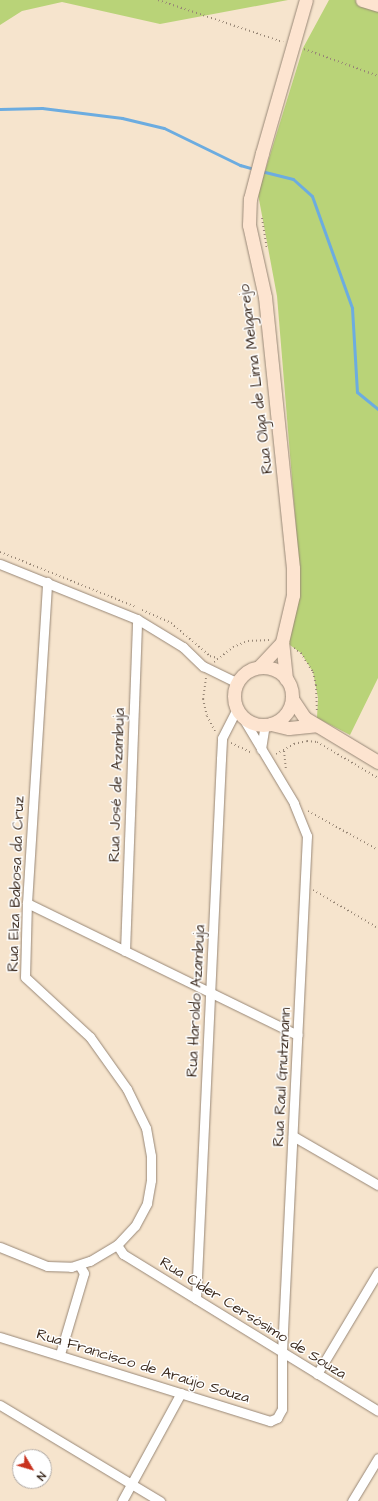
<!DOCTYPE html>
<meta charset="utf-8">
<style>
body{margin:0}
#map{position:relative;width:378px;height:1501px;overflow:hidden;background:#f6e4cd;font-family:"Architects Daughter",sans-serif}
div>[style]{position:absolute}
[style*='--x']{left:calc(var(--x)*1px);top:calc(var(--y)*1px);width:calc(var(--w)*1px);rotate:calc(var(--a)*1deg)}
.green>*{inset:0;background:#b9d378}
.stream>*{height:3px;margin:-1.5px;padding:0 1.5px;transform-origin:1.5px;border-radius:1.5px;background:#6cace0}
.path>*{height:2px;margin-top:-1px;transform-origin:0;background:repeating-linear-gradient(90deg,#988776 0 1px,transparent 0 4px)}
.roads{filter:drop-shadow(0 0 1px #988776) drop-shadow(0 0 1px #988776)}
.street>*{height:9px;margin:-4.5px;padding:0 4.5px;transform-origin:4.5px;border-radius:4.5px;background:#fff}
.secondary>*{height:13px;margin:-6.5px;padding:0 6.5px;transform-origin:6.5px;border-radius:6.5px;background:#fde4d0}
.secondary>.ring{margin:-6.5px;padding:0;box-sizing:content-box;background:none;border:13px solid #fde4d0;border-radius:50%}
span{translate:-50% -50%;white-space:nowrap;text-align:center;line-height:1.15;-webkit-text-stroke:3px #fff;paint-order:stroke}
.street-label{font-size:15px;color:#3b2a1e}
.north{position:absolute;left:12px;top:1449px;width:40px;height:40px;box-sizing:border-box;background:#fff;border:1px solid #b1aaa5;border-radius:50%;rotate:128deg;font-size:11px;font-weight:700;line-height:16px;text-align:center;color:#3b2a1e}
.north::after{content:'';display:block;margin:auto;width:14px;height:18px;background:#c8321e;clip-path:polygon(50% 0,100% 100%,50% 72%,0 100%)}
</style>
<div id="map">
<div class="green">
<div style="clip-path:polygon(0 0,288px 0,160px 24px,62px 2px,22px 11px,0 25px)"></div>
<div style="clip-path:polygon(329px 0,378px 0,378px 678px,350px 735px,317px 718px,318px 698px,313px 672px,301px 653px,287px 643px,298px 571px,296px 528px,277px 296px,258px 194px,303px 48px)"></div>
</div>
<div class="stream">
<div style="--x:0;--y:109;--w:42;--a:-1.4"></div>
<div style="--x:42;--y:108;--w:81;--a:7.1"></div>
<div style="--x:122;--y:118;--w:43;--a:13.4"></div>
<div style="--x:164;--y:128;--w:85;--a:26"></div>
<div style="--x:240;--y:165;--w:15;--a:16"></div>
<div style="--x:261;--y:171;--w:33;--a:14"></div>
<div style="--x:293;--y:179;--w:25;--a:42"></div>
<div style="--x:312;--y:196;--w:119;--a:70.3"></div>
<div style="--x:352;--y:308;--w:84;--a:86.6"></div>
<div style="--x:357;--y:392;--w:27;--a:39"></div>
</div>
<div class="path">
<div style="--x:158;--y:0;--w:132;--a:18.6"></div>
<div style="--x:304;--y:49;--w:79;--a:20"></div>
<div style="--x:262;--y:218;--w:31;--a:81"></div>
<div style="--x:0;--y:552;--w:147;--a:22"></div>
<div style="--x:142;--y:610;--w:32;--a:24"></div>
<div style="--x:171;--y:623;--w:51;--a:40.2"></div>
<div style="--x:210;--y:656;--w:8;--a:14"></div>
<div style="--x:294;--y:648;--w:9;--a:36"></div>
<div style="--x:301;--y:653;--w:22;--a:58"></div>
<div style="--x:313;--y:672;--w:13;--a:77"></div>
<div style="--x:316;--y:685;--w:28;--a:88"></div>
<div style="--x:214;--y:662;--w:24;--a:-38"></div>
<div style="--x:233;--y:647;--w:16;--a:-22"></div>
<div style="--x:248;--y:641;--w:21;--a:-3"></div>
<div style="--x:206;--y:678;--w:21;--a:98"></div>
<div style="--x:203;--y:699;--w:17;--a:77"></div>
<div style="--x:207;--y:716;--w:17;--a:62"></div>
<div style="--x:231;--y:743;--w:23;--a:25"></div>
<div style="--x:284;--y:751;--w:19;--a:84"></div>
<div style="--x:276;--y:754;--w:21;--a:-29"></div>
<div style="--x:294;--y:744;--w:13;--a:-13"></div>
<div style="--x:307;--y:741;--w:10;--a:6"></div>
<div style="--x:317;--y:742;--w:71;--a:30.5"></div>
<div style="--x:308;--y:811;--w:80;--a:29.1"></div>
<div style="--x:313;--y:890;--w:75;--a:30.3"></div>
</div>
<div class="roads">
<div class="street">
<div style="--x:0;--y:564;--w:148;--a:21.9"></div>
<div style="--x:137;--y:619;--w:54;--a:31.3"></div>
<div style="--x:183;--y:647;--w:28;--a:44"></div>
<div style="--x:203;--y:666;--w:39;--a:26"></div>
<div style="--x:261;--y:749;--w:24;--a:-81"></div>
<div style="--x:27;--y:903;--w:301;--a:26"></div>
<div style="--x:125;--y:951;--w:332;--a:-87.9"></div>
<div style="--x:293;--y:1136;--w:98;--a:30"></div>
<div style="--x:117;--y:1245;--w:11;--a:56"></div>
<div style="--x:123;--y:1254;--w:299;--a:31.6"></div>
<div style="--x:0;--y:1247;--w:51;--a:22"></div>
<div style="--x:47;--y:1266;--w:24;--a:2"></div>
<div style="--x:71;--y:1267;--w:20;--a:-18"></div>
<div style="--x:90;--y:1261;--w:31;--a:-31"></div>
<div style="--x:117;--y:1245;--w:26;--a:-47"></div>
<div style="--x:135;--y:1226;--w:26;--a:-62"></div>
<div style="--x:147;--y:1203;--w:23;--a:-80"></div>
<div style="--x:151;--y:1180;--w:24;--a:-90"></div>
<div style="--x:151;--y:1156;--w:28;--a:-100"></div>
<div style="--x:146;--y:1128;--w:43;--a:-116"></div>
<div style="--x:127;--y:1089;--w:64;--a:-125.4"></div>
<div style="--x:90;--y:1037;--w:88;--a:-137.3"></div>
<div style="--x:25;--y:977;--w:74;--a:-88.5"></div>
<div style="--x:27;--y:903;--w:322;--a:-86.4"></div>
<div style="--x:196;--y:1299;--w:541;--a:-87.35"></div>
<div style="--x:221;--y:759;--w:21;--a:-87"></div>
<div style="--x:222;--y:738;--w:34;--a:-63"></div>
<div style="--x:0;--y:1337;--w:283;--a:17.3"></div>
<div style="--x:270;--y:1421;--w:8;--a:-23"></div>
<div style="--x:277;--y:1418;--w:10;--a:-61"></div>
<div style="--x:282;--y:1409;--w:57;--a:-90"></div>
<div style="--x:282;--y:1352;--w:517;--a:-87.23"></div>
<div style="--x:307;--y:836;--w:35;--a:-112"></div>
<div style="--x:294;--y:803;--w:105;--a:-121"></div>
<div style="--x:60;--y:1354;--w:84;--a:-73.5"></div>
<div style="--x:84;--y:1273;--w:9;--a:-122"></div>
<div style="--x:317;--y:1374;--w:119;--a:-59.1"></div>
<div style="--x:0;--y:1405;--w:187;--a:31"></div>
<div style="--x:122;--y:1501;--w:123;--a:-61.4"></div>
<div style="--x:352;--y:1501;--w:50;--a:-58.8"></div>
</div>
<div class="secondary">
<div style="--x:362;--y:0;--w:17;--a:17"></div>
<div style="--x:259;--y:667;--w:34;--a:-47"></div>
<div class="ring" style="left:234px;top:667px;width:45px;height:45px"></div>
<div style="--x:286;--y:679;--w:37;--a:-96"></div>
<div style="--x:282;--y:642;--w:48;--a:-76.8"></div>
<div style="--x:293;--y:595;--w:27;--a:-90"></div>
<div style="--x:293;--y:568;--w:272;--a:-95.9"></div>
<div style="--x:265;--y:297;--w:74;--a:-102.5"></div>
<div style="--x:249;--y:225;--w:26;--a:-88"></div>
<div style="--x:250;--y:199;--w:48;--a:-75.4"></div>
<div style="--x:262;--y:153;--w:159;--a:-74"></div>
<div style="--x:292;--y:699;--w:23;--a:56"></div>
<div style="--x:305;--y:718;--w:85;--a:31.1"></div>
<div style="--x:271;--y:724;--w:18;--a:13"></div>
<div style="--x:289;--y:728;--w:27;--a:-6"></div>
</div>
</div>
<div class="street-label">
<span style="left:256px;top:379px;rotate:-97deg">Rua Olga de Lima Melgarejo</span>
<span style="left:117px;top:785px;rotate:-88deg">Rua José de Azambuja</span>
<span style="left:16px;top:884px;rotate:-88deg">Rua Elza Babosa da Cruz</span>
<span style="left:196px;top:1001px;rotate:-87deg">Rua Haroldo Azambuja</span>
<span style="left:282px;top:1077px;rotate:-87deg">Rua Raul Gnutzmann</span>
<span style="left:253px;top:1318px;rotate:32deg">Rua Cider Cersósimo de Souza</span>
<span style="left:143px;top:1366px;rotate:17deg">Rua Francisco de Araújo Souza</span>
</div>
<div class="north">N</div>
</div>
